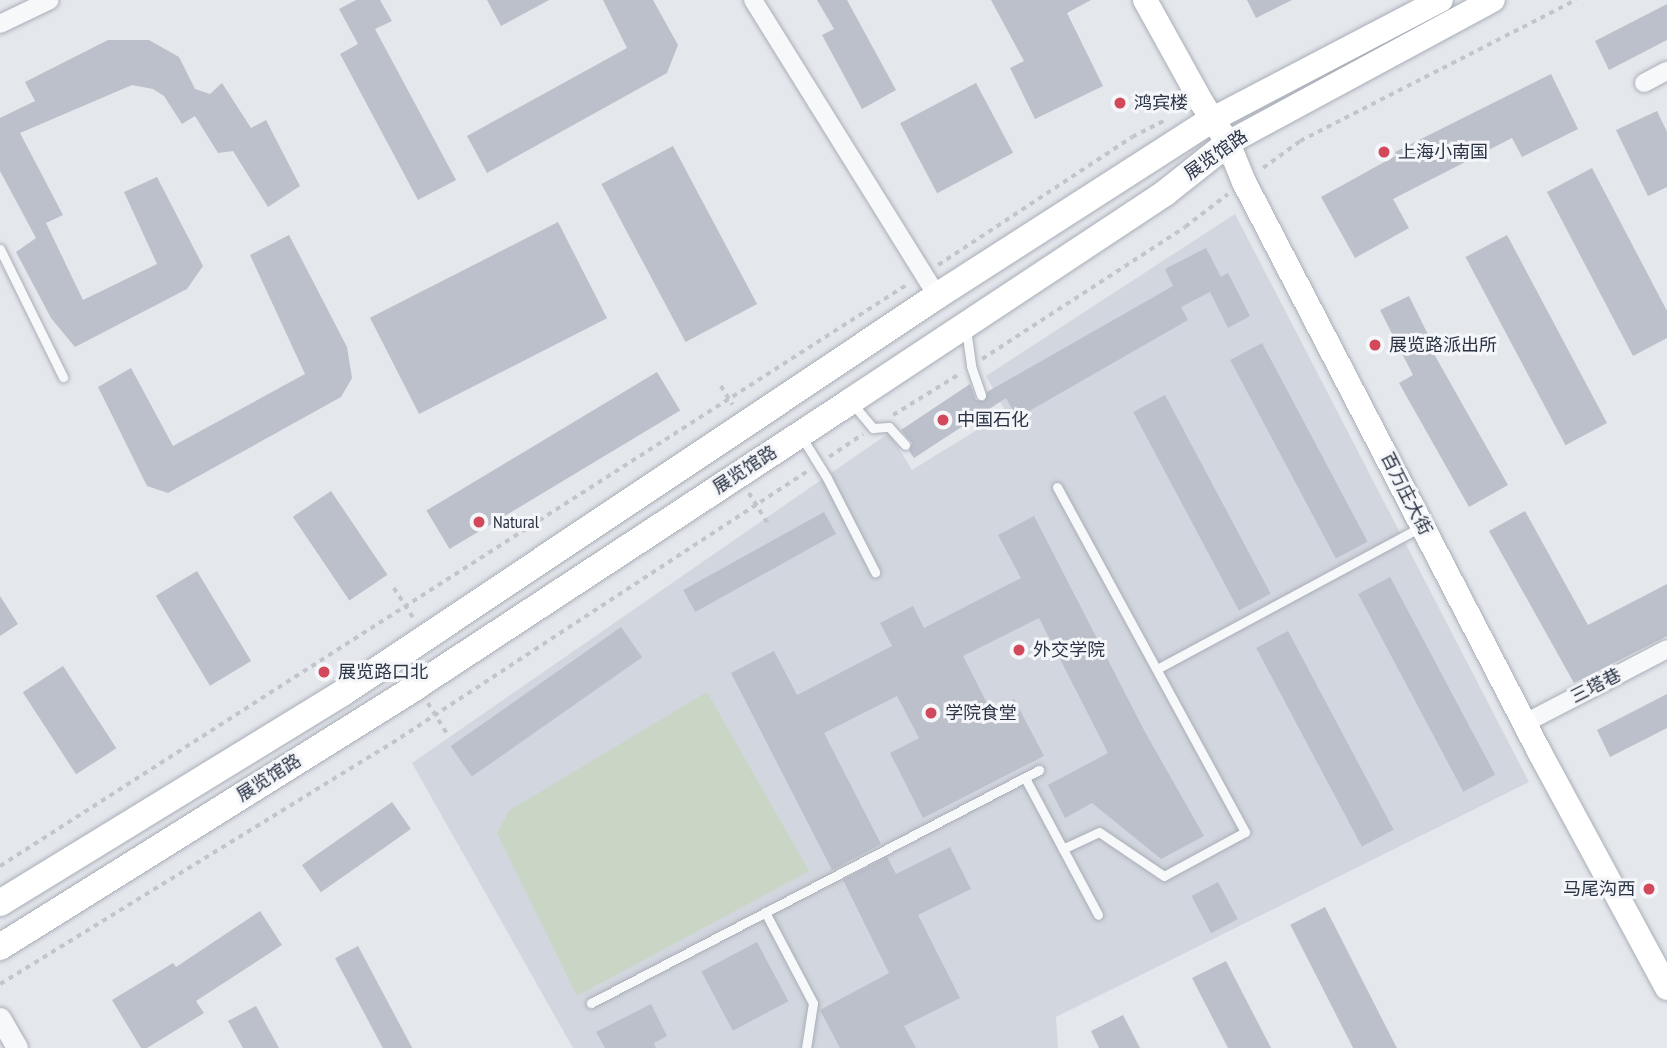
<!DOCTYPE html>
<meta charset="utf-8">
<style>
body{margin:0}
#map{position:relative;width:1667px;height:1048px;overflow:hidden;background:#e4e7ec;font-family:"PT Sans Narrow","Noto Sans SC",sans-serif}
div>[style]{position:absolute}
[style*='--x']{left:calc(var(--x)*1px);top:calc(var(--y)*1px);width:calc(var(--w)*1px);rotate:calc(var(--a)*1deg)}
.built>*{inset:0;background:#d2d6de}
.green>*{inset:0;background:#c9d6c5}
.building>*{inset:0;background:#bbc0ca;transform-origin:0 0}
.path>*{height:3.5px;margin-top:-1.75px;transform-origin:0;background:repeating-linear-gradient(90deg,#c2c5cb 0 5px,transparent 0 10px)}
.roads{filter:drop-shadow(0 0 2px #a9aeb7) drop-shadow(0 0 2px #a9aeb7)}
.service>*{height:9px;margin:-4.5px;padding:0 4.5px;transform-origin:4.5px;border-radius:4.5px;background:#f7f8fa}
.minor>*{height:18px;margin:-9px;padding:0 9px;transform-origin:9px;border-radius:9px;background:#f7f8fa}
.tertiary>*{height:21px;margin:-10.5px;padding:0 10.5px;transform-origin:10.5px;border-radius:10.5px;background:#f7f8fa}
.secondary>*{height:24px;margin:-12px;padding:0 12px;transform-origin:12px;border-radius:12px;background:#fff}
.primary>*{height:26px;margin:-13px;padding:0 13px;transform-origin:13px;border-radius:13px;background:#fff}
.dots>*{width:19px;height:19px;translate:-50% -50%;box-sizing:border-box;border:4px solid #f4f6f9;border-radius:50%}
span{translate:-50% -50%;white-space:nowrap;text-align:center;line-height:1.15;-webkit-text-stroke:6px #f4f6f9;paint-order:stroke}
.poi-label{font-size:18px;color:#2b3445}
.left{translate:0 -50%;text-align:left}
.right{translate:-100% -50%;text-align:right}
.street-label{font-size:18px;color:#2b3445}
</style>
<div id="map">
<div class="built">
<div style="clip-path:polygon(1235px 214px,1529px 782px,1056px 1017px,1058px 1048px,573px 1048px,412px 763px,889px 433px,912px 470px,1006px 412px,986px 376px)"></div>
</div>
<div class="green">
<div style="clip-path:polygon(707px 692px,809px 871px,577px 996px,497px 833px,510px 810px)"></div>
</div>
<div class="building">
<div style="clip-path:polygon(356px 0,380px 0,392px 21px,375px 29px,456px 180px,418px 200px,340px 54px,358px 44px,339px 9px)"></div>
<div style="clip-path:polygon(487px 0,549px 0,501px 26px)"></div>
<div style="clip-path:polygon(603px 0,653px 0,678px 45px,667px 73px,487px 173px,467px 136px,627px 48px)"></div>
<div style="clip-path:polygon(817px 0,847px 0,896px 90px,862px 109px,822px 35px,834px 29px)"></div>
<div style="clip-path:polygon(991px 0,1091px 0,1067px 13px,1103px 86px,1035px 119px,1010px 68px,1024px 61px)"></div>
<div style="clip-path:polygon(1247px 0,1292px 0,1256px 18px)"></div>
<div style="clip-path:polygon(1667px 4px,1667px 40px,1609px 70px,1595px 41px)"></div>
<div style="clip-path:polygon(108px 40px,149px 40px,179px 57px,195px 89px,210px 94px,222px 83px,251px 128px,266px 120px,300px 186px,268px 207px,233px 151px,218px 153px,195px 116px,182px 124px,164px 96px,153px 89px,132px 85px,20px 133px,63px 215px,46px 223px,83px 300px,157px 264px,124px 192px,157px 177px,203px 266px,187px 289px,75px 347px,51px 318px,16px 252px,36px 238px,0 171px,0 118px,35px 101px,25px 82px)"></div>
<div style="clip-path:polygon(1551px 74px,1578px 129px,1522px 157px,1512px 138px,1393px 199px,1409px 228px,1355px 258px,1321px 197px,1397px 155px,1395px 152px)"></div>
<div style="left:976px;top:83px;width:79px;height:86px;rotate:62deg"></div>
<div style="clip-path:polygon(1657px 111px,1667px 132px,1667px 187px,1648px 196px,1616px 130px)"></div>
<div style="left:673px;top:146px;width:179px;height:81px;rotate:62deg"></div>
<div style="clip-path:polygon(1592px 168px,1667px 311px,1667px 338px,1633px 356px,1547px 192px)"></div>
<div style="left:558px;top:222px;width:108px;height:211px;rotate:63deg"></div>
<div style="clip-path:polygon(289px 235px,347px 347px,352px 378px,341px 397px,168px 493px,147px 486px,98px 387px,131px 368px,173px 446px,305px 374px,250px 255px)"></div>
<div style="left:1507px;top:235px;width:213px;height:47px;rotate:62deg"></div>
<div style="clip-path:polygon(1206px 248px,1221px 277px,1228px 273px,1250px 316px,1228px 328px,1210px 292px,1181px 307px,1188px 320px,1017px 418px,1006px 398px,914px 458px,909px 451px,912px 443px,901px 430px,970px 384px,976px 400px,984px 401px,987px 392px,1173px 286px,1165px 269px)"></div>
<div style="clip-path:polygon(1409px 296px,1437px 353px,1434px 354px,1508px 485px,1469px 507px,1399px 383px,1413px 375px,1380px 310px)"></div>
<div style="left:1262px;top:343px;width:225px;height:36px;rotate:62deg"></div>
<div style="left:657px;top:372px;width:45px;height:269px;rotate:59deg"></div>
<div style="left:1165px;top:395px;width:225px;height:36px;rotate:62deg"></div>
<div style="left:331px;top:491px;width:101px;height:46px;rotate:56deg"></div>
<div style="clip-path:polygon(1525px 511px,1588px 625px,1667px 584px,1667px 636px,1574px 683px,1489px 531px)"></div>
<div style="left:824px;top:512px;width:25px;height:161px;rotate:61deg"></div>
<div style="clip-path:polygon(1034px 516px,1145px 732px,1204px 836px,1161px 859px,1092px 803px,1065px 818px,1048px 785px,1108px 753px,1039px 618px,963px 656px,991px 711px,1014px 699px,1044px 756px,923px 818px,890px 753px,919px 738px,897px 696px,824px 733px,881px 844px,832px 870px,731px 673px,774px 651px,797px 695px,892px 646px,880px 623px,913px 606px,924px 628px,1021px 578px,998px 535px)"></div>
<div style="left:197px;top:571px;width:105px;height:48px;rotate:59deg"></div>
<div style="left:1390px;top:577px;width:224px;height:36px;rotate:62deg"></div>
<div style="clip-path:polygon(0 596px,18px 624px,0 636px)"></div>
<div style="left:621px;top:627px;width:37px;height:208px;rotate:55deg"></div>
<div style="left:1288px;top:631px;width:225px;height:36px;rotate:62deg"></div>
<div style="left:63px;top:666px;width:98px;height:48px;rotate:57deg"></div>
<div style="clip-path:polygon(1667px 694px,1667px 728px,1610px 757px,1597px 730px)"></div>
<div style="left:392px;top:802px;width:33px;height:110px;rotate:55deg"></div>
<div style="clip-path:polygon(950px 847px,971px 889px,918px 915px,960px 998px,904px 1026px,916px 1048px,840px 1048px,820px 1010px,889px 973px,843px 880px,887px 857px,896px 874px)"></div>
<div style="left:1218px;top:882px;width:42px;height:30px;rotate:62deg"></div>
<div style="left:1325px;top:907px;width:159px;height:39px;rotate:63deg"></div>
<div style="clip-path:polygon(260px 911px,282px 945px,196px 1001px,204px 1013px,147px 1048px,141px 1048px,112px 1000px,173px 963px,176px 967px)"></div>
<div style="left:757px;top:942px;width:67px;height:63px;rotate:62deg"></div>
<div style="left:358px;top:946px;width:116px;height:26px;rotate:62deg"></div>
<div style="clip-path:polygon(1226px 961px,1271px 1048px,1228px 1048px,1192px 978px)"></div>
<div style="clip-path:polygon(651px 1004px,667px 1036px,654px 1043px,656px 1048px,605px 1048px,596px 1032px)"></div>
<div style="clip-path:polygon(256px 1006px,279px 1048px,243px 1048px,228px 1021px)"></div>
<div style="clip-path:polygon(1123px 1015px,1140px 1048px,1099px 1048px,1091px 1031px)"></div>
</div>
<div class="path">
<div style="--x:1263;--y:168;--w:46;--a:-36.1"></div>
<div style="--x:1300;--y:141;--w:310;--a:-27.1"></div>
<div style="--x:938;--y:265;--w:232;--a:-33.4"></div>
<div style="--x:1132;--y:137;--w:36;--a:-27"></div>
<div style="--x:982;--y:359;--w:242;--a:-33"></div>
<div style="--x:1185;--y:227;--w:54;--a:-37.5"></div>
<div style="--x:721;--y:386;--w:22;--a:58"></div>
<div style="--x:893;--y:415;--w:80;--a:-31.7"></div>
<div style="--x:829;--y:457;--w:41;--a:-34.1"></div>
<div style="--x:749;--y:493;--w:36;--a:58"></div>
<div style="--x:394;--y:588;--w:37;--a:57"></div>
<div style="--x:428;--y:703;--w:39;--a:58"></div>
<div style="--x:0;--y:866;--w:1079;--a:-32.66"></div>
<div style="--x:0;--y:984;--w:460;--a:-31.6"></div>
<div style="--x:392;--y:743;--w:497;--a:-33.2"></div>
</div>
<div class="roads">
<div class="service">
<div style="--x:0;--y:249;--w:143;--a:63.8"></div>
<div style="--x:966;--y:329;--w:37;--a:82"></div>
<div style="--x:971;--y:366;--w:31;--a:71"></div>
<div style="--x:852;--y:403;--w:33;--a:50"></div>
<div style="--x:873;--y:428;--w:16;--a:-4"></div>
<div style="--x:889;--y:427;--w:24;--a:48"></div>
<div style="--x:801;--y:436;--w:49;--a:58.2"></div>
<div style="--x:827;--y:478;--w:106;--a:62.9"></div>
<div style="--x:1057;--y:487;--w:393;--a:61.4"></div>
<div style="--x:1245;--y:832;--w:92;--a:151.5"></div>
<div style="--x:1164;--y:876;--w:78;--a:-145.9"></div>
<div style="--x:1099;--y:832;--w:40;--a:155"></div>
<div style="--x:1157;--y:669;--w:300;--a:-28.3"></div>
<div style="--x:1025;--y:778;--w:155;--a:61.9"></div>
<div style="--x:765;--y:912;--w:103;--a:62.2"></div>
<div style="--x:813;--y:1003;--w:46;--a:98.8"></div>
<div style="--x:591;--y:1003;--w:505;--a:-27.48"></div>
</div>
<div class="minor">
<div style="--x:753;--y:0;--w:349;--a:58.1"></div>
<div style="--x:0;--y:24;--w:55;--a:-25.6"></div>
<div style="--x:1644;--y:83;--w:26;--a:-28"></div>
<div style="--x:1525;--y:723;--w:160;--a:-27.5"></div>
</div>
<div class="tertiary">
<div style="--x:0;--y:1018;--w:34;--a:60"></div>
</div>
<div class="secondary">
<div style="--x:1145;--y:0;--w:118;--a:61"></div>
<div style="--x:1202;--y:103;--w:48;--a:57"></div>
<div style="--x:1228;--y:143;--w:42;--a:67.7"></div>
<div style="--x:1244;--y:182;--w:643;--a:62.6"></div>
<div style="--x:1540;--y:753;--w:267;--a:61.6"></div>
<div style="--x:1213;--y:119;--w:257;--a:-27.6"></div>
<div style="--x:1228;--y:143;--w:301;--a:-28.4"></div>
</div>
<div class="primary">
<div style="--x:0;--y:903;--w:400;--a:-31.5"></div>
<div style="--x:341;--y:694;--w:717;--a:-33.73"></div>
<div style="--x:937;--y:296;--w:328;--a:-32.7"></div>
<div style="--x:0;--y:947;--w:492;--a:-32"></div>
<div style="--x:417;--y:686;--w:519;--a:-33.29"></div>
<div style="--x:851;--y:401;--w:377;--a:-33.5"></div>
<div style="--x:1165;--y:193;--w:80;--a:-38.4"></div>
</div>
</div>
<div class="dots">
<div style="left:1120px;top:103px;background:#d1495b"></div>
<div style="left:1384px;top:152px;background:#d1495b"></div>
<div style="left:1375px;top:345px;background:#d1495b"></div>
<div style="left:943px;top:420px;background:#d1495b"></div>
<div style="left:479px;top:522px;background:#d1495b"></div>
<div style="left:1019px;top:650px;background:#d1495b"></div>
<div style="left:324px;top:672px;background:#d1495b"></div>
<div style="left:931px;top:713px;background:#d1495b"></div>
<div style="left:1649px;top:889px;background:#d1495b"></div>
</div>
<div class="poi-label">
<span class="left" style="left:1134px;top:103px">鸿宾楼</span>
<span class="left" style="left:1398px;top:152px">上海小南国</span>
<span class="left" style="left:1389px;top:345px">展览路派出所</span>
<span class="left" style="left:957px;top:420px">中国石化</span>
<span class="left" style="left:493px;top:522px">Natural</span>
<span class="left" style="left:1033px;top:650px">外交学院</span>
<span class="left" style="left:338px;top:672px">展览路口北</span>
<span class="left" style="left:945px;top:713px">学院食堂</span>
<span class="right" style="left:1635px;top:889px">马尾沟西</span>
</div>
<div class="street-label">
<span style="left:1216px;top:155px;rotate:-35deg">展览馆路</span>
<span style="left:745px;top:470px;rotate:-33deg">展览馆路</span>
<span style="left:1406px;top:494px;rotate:63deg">百万庄大街</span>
<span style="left:1596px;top:686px;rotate:-27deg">三塔巷</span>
<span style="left:269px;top:778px;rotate:-32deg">展览馆路</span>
</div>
</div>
